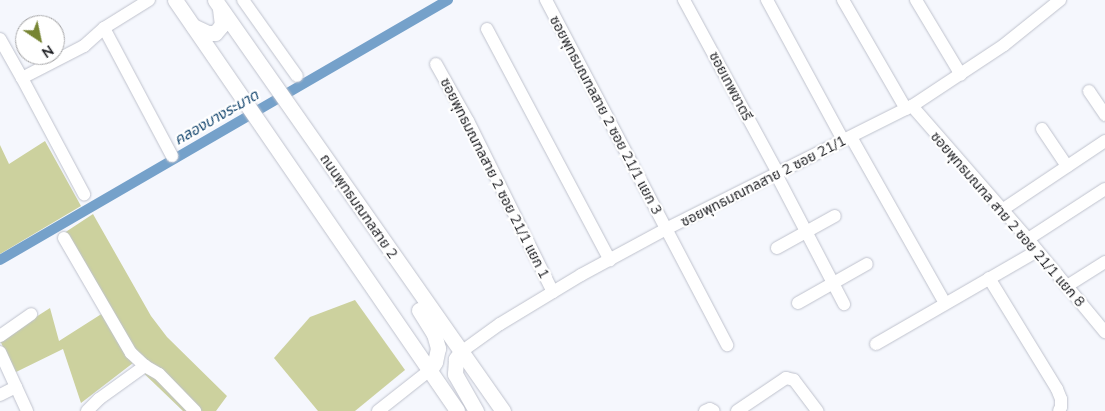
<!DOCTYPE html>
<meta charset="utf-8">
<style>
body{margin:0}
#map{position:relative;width:1105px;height:411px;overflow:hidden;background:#f5f7fd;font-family:Mulish,"Noto Sans Thai",sans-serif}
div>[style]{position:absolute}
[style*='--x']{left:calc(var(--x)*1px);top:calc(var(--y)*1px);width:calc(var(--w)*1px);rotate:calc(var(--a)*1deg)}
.green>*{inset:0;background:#ccd19e}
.canal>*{height:10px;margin:-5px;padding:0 5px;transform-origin:5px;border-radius:5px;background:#75a1ca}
.roads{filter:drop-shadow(0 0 1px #bfc2cd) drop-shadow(0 0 1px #bfc2cd)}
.minor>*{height:12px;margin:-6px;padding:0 6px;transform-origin:6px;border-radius:6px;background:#fff}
.major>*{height:15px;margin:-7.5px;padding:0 7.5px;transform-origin:7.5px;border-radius:7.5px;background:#fff}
span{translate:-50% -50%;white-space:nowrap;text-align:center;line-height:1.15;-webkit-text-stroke:4.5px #fff;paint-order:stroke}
.street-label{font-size:14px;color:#1d1e22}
.water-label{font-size:15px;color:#16476f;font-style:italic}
.north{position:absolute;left:15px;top:15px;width:50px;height:50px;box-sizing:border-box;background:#fff;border:1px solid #a5a5a7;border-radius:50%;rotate:146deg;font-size:14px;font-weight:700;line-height:20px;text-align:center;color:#1d1e22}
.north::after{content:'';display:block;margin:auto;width:18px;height:22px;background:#778533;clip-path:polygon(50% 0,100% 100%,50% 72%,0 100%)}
</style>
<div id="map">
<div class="green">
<div style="clip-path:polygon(45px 141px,81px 206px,0 254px,0 145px,9px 164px)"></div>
<div style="clip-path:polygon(93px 214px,151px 316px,167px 337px,227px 396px,216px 411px,183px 411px,133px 363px,81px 403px,63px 349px,14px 373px,0 340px,50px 308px,59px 341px,103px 313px,58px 237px)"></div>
<div style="clip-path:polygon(355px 300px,405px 370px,355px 411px,318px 411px,274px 358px,310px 317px)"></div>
</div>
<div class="canal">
<div style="--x:0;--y:260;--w:518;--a:-30.13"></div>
</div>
<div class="roads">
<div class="minor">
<div style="--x:243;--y:0;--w:93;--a:54.6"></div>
<div style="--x:546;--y:0;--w:390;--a:62.3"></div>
<div style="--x:684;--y:0;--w:197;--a:61.5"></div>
<div style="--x:767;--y:0;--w:159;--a:61.5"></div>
<div style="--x:843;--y:0;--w:126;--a:60"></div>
<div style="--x:916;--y:0;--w:87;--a:59"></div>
<div style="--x:104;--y:28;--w:145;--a:62"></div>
<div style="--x:487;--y:29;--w:262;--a:62"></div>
<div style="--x:0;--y:39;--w:45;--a:60.6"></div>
<div style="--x:22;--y:78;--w:70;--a:-27.3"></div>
<div style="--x:84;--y:46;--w:27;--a:-42"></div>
<div style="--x:104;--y:28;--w:53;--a:-31.9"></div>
<div style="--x:436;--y:64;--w:65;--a:60.7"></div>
<div style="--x:468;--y:121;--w:191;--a:63.6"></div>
<div style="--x:22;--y:78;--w:132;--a:61.9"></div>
<div style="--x:1089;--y:91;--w:29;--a:56"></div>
<div style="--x:912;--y:106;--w:176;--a:48.9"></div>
<div style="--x:1028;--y:239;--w:121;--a:50.4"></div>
<div style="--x:1042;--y:129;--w:45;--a:56"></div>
<div style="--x:851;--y:137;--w:191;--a:60.5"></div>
<div style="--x:776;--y:174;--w:147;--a:62.4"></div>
<div style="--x:1002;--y:210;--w:124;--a:-33.8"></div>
<div style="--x:64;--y:238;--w:133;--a:59.8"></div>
<div style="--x:131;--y:353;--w:19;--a:43"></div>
<div style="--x:1028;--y:239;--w:92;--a:-33"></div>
<div style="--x:777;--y:248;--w:66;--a:-28.9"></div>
<div style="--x:989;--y:278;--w:130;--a:58.5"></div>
<div style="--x:1057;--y:389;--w:11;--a:68"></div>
<div style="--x:1061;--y:399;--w:8;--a:90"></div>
<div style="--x:1061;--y:407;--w:4;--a:117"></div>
<div style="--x:1067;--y:286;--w:45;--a:-32.3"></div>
<div style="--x:798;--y:303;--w:79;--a:-29.5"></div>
<div style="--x:0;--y:336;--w:38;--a:-35"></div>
<div style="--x:876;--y:344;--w:186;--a:-30"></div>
<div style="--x:0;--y:352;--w:65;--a:65.4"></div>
<div style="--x:461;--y:352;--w:48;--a:-35.7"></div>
<div style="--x:500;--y:324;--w:95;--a:-31.2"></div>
<div style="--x:581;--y:275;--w:97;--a:-28.4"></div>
<div style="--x:666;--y:229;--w:275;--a:-26.6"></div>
<div style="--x:912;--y:106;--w:110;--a:-33.5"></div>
<div style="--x:1004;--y:45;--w:72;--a:-38.8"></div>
<div style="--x:0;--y:395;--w:18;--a:-27"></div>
<div style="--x:87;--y:411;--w:17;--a:-45"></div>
<div style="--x:99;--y:399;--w:57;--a:-35.7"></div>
<div style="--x:145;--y:366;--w:16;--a:30"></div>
<div style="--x:159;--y:374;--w:52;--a:45.8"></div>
<div style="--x:378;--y:411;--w:66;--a:-38.3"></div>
<div style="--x:705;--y:411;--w:5;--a:-22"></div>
<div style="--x:710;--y:409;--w:4;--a:27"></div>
<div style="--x:737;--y:411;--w:59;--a:-34"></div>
<div style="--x:786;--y:378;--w:8;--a:14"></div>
<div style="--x:794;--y:380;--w:39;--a:53"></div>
</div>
<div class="major">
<div style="--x:175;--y:0;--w:498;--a:55.5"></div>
<div style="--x:215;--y:0;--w:502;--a:54.98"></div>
<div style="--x:193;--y:26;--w:17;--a:25"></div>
<div style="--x:208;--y:33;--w:7;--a:0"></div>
<div style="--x:215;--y:33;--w:11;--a:-49"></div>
<div style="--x:222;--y:25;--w:16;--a:-97"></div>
<div style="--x:419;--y:310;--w:28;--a:58"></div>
<div style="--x:434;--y:334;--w:15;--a:74"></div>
<div style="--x:438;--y:348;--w:14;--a:102"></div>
<div style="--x:435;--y:362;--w:9;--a:122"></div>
<div style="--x:461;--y:352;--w:9;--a:126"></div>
<div style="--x:456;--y:359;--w:15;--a:94"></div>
<div style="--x:455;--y:374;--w:43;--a:60.4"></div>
</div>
</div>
<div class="street-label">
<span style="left:731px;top:86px;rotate:62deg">ซอยเทพชาตรี</span>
<span style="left:606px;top:115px;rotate:62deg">ซอยพุทธมณฑลสาย 2 ซอย 21/1 แยก 3</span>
<span style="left:495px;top:178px;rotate:63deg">ซอยพุทธมณฑลสาย 2 ซอย 21/1 แยก 1</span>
<span style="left:763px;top:181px;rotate:-27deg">ซอยพุทธมณฑลสาย 2 ซอย 21/1</span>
<span style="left:359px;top:206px;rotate:55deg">ถนนพุทธมณฑลสาย 2</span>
<span style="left:1008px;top:219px;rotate:49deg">ซอยพุทธมณฑล สาย 2 ซอย 21/1 แยก 8</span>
</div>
<div class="water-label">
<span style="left:216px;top:117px;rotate:-30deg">คลองบางระมาด</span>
</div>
<div class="north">N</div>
</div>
